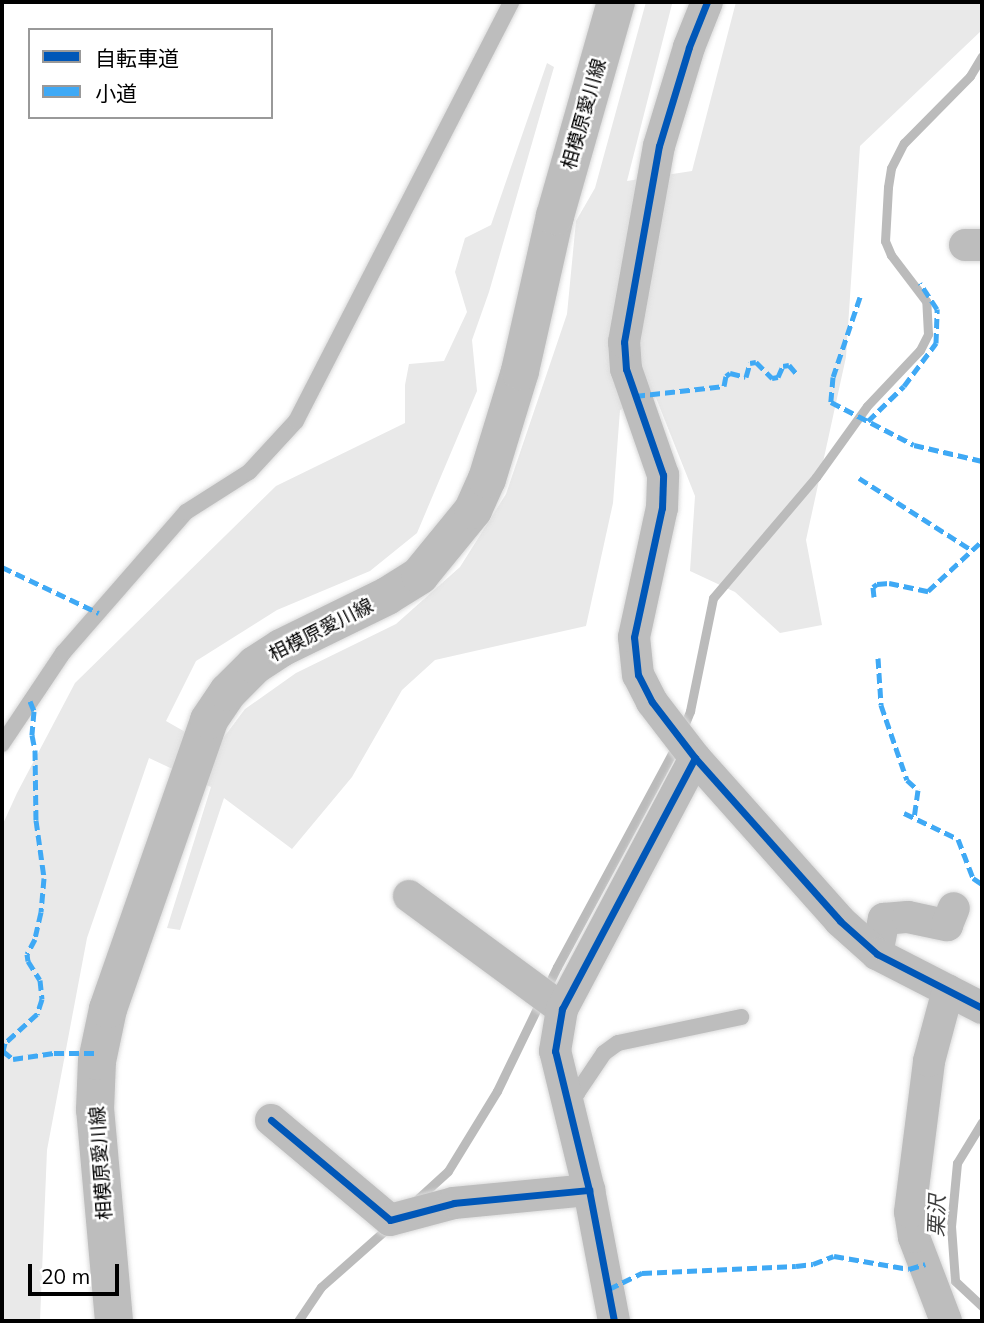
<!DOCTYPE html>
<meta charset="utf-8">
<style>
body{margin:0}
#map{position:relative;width:984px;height:1323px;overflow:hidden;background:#fff;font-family:Mulish,"Noto Sans JP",sans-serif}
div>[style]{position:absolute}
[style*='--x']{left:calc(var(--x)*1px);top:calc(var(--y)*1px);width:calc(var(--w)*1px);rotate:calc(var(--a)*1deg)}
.green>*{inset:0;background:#e9e9e9}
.stream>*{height:9px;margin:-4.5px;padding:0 4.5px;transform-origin:4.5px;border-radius:4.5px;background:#bbb}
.roads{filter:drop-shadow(0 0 2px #dbdbdb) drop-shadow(0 0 2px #dbdbdb)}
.service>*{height:16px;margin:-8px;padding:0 8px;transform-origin:8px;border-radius:8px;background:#bdbdbd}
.minor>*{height:32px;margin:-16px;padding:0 16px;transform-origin:16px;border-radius:16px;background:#bdbdbd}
.primary>*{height:38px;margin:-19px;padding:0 19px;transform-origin:19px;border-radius:19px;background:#bdbdbd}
.quiet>*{height:5px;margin-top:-2.5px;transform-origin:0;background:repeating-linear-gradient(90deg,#3fa9f5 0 10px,transparent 0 15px)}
.cycleway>*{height:7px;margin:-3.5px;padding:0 3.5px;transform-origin:3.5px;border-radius:3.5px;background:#0057b8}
span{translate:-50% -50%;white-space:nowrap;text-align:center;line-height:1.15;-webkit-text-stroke:5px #fff;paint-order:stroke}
.street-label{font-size:19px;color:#000}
.water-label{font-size:21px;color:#3f3f3f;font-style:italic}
.frame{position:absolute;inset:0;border:4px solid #000;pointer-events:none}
.legend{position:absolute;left:28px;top:28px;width:245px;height:91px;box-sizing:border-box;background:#fff;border:2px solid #999;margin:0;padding:9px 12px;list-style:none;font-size:21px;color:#000}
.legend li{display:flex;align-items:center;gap:14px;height:35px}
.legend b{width:35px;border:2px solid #999}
.scale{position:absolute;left:28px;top:1264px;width:91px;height:32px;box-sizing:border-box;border:4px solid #000;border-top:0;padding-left:9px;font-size:21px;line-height:24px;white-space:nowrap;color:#000;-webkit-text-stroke:5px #fff;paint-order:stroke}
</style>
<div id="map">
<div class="green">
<div style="clip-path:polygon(646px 2px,672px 4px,627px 181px,692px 171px,736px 2px,982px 2px,982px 30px,860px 146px,846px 357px,806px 540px,822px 625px,780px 633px,735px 592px,690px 571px,695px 496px,656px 398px,620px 410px,613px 503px,586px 626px,435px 660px,402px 690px,352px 777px,292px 849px,224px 798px,180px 930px,167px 928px,211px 787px,149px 758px,87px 938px,47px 1150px,40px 1321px,2px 1321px,2px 826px,17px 793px,75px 683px,276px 486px,405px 423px,405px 385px,409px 364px,444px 361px,467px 312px,455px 272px,465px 238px,491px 225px,547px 63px,554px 67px,489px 292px,472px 340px,477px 391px,417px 533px,370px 571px,277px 610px,196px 661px,166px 721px,215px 749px,245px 709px,296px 673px,396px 624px,460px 567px,506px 494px,567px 314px,576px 221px,595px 188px)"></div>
</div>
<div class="stream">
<div style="--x:682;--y:731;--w:22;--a:-68"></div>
<div style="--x:690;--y:711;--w:115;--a:-78.5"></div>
<div style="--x:713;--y:598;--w:159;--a:-49.6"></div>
<div style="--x:816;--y:477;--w:87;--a:-54.3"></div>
<div style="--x:867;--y:406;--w:77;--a:-46.6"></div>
<div style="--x:920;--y:350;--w:18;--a:-63"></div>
<div style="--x:928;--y:334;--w:33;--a:-93"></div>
<div style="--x:926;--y:301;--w:58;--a:-127.3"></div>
<div style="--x:891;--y:255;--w:15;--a:-113"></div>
<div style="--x:885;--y:241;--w:54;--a:-86.8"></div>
<div style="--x:888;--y:187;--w:19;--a:-81"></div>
<div style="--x:891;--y:168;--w:28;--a:-63"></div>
<div style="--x:904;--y:143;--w:94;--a:-45.4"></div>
<div style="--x:970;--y:76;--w:23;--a:-59"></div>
<div style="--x:982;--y:1122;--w:48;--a:121.4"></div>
<div style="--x:957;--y:1163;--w:63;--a:95.4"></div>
<div style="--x:951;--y:1226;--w:55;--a:85.8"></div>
<div style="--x:955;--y:1281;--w:37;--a:43"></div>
<div style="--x:413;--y:1203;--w:47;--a:-42.4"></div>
<div style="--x:448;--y:1171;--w:94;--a:-58.5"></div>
<div style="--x:497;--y:1091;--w:138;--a:-64.2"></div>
<div style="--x:557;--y:967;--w:253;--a:-61.7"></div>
<div style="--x:298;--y:1321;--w:41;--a:-55.9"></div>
<div style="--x:321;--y:1287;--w:94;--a:-41.5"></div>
</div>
<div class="roads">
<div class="service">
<div style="--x:2;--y:744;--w:110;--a:-56.2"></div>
<div style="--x:63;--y:653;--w:187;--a:-48.9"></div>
<div style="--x:186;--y:512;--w:75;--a:-32.4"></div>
<div style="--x:249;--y:472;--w:69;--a:-47.3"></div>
<div style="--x:296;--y:421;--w:471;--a:-62.8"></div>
<div style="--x:564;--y:1097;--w:14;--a:-17"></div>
<div style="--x:577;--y:1093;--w:48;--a:-56"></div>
<div style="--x:604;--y:1053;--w:17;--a:-36"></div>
<div style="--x:618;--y:1043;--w:126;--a:-11.9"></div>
</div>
<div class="minor">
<div style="--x:965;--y:245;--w:17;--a:0"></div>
<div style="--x:695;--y:758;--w:71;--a:-127.5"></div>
<div style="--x:652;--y:702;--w:30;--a:-117"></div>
<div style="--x:638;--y:675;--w:38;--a:-96"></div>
<div style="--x:634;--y:637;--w:132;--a:-77.8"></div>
<div style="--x:662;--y:508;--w:33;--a:-88"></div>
<div style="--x:663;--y:475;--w:112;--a:-109.2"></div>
<div style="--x:626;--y:369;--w:27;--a:-94"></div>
<div style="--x:624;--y:342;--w:199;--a:-79.9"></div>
<div style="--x:659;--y:146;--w:103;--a:-73.1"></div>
<div style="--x:689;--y:47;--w:48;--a:-68.2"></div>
<div style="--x:409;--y:896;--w:190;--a:36.4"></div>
<div style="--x:877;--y:954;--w:36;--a:-79"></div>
<div style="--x:884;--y:919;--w:24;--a:-5"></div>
<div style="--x:908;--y:917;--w:40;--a:12"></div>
<div style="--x:947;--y:925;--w:18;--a:-68"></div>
<div style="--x:271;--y:1120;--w:155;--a:40"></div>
<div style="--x:390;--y:1220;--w:66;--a:-14.9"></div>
<div style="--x:454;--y:1203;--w:136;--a:-5.5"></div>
<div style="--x:614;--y:1321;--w:133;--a:-100.8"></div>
<div style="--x:589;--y:1190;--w:143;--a:-103.7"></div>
<div style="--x:555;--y:1051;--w:43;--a:-80.5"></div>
<div style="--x:562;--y:1009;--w:284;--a:-62.1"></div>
<div style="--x:695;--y:758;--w:218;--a:48.3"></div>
<div style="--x:840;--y:921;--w:50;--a:41.7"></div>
<div style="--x:877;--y:954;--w:118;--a:27.2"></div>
<div style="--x:946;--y:1321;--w:90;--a:-110.9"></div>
<div style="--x:914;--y:1237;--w:25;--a:-99"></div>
<div style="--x:910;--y:1212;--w:152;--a:-82.8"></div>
<div style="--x:929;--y:1061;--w:73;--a:-75"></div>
</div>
<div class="primary">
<div style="--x:114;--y:1321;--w:212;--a:-95.1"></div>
<div style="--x:95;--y:1110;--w:49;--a:-87.7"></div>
<div style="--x:97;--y:1061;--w:53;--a:-78.1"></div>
<div style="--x:108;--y:1009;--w:306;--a:-70.7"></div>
<div style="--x:209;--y:720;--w:34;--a:-56"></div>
<div style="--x:228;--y:692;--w:38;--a:-45"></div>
<div style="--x:255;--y:665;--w:31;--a:-33"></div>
<div style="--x:281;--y:648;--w:118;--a:-26.1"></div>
<div style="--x:387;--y:596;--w:39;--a:-32"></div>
<div style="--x:420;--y:575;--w:84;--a:-50.8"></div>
<div style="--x:473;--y:510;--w:34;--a:-66"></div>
<div style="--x:487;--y:479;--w:113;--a:-73"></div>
<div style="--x:520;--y:371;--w:159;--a:-77.3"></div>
<div style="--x:555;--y:216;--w:223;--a:-74.1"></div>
</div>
</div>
<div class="quiet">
<div style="--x:860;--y:297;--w:84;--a:108.6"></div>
<div style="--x:833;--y:377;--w:25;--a:95"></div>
<div style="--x:831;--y:402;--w:93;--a:27.4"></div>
<div style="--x:914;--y:445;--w:70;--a:13.2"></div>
<div style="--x:635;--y:396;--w:90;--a:-6.4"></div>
<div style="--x:724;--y:386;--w:10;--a:-79"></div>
<div style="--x:726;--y:376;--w:5;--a:-37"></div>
<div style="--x:730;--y:373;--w:16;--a:14"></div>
<div style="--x:746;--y:377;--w:15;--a:-74"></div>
<div style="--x:750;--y:363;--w:6;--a:-9"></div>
<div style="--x:756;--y:362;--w:23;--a:45"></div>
<div style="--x:772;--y:378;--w:6;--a:-9"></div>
<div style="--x:778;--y:377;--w:12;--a:-66"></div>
<div style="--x:783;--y:366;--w:6;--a:-9"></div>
<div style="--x:789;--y:365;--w:11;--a:49"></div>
<div style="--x:868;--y:421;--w:50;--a:-44.2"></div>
<div style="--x:904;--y:386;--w:54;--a:-53.3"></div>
<div style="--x:936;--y:343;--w:34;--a:-88"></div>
<div style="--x:937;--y:309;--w:31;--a:-123"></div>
<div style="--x:859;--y:478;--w:135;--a:32.6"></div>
<div style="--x:2;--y:567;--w:107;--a:25.4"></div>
<div style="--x:874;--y:597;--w:10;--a:-96"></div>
<div style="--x:873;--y:587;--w:5;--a:-37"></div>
<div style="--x:877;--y:584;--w:12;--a:-5"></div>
<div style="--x:889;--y:583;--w:40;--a:12"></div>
<div style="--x:928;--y:591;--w:74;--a:-42.8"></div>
<div style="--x:878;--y:658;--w:47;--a:86.3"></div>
<div style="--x:881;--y:705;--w:79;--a:70.9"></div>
<div style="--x:907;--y:780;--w:15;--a:42"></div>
<div style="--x:918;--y:790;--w:28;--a:98"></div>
<div style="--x:30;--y:701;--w:11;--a:68"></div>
<div style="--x:34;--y:711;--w:24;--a:95"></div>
<div style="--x:32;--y:735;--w:15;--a:79"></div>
<div style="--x:35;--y:750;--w:70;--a:89.2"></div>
<div style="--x:36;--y:820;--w:59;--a:82.1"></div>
<div style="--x:44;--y:878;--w:34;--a:95"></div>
<div style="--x:41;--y:912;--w:28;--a:103"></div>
<div style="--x:35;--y:939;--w:17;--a:118"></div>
<div style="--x:27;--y:954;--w:7;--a:82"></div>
<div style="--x:28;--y:961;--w:22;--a:58"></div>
<div style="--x:40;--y:980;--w:19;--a:84"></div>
<div style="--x:42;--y:999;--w:16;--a:108"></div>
<div style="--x:37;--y:1014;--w:43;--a:137.8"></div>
<div style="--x:5;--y:1043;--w:8;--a:104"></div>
<div style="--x:3;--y:1051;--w:13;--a:39"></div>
<div style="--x:13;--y:1059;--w:41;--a:-8.3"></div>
<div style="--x:54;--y:1053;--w:45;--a:0"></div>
<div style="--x:904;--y:813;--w:60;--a:25.7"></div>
<div style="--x:958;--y:839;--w:42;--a:69"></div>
<div style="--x:973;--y:878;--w:11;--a:34"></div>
<div style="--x:609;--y:1289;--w:37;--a:-26"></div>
<div style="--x:642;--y:1273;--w:154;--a:-2.6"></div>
<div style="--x:796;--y:1266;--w:17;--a:-7"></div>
<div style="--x:813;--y:1264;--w:22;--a:-21"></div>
<div style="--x:834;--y:1256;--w:76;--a:9.8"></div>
<div style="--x:909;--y:1269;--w:17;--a:-17"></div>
</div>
<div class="cycleway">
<div style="--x:695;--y:758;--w:71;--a:-127.5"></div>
<div style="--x:652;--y:702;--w:30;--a:-117"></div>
<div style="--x:638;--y:675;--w:38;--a:-96"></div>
<div style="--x:634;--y:637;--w:132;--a:-77.8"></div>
<div style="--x:662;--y:508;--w:33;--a:-88"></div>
<div style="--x:663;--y:475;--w:112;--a:-109.2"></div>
<div style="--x:626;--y:369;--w:27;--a:-94"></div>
<div style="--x:624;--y:342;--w:199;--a:-79.9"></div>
<div style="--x:659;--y:146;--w:103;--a:-73.1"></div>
<div style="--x:689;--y:47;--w:48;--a:-68.2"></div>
<div style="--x:271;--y:1120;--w:155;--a:40"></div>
<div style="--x:390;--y:1220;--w:66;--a:-14.9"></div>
<div style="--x:454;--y:1203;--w:136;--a:-5.5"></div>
<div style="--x:614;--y:1321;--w:133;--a:-100.8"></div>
<div style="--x:589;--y:1190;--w:143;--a:-103.7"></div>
<div style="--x:555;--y:1051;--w:43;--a:-80.5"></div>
<div style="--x:562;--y:1009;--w:284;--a:-62.1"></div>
<div style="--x:695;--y:758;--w:218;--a:48.3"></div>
<div style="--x:840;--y:921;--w:50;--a:41.7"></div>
<div style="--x:877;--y:954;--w:118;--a:27.2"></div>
</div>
<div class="street-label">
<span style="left:584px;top:114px;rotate:-74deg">相模原愛川線</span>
<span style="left:321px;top:630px;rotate:-27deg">相模原愛川線</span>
<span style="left:101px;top:1163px;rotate:-94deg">相模原愛川線</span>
</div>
<div class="water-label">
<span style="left:936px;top:1216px;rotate:-88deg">栗沢</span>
</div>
<div class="frame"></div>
<ul class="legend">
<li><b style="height:9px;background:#0057b8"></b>自転車道</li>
<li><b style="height:9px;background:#3fa9f5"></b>小道</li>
</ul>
<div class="scale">20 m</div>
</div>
